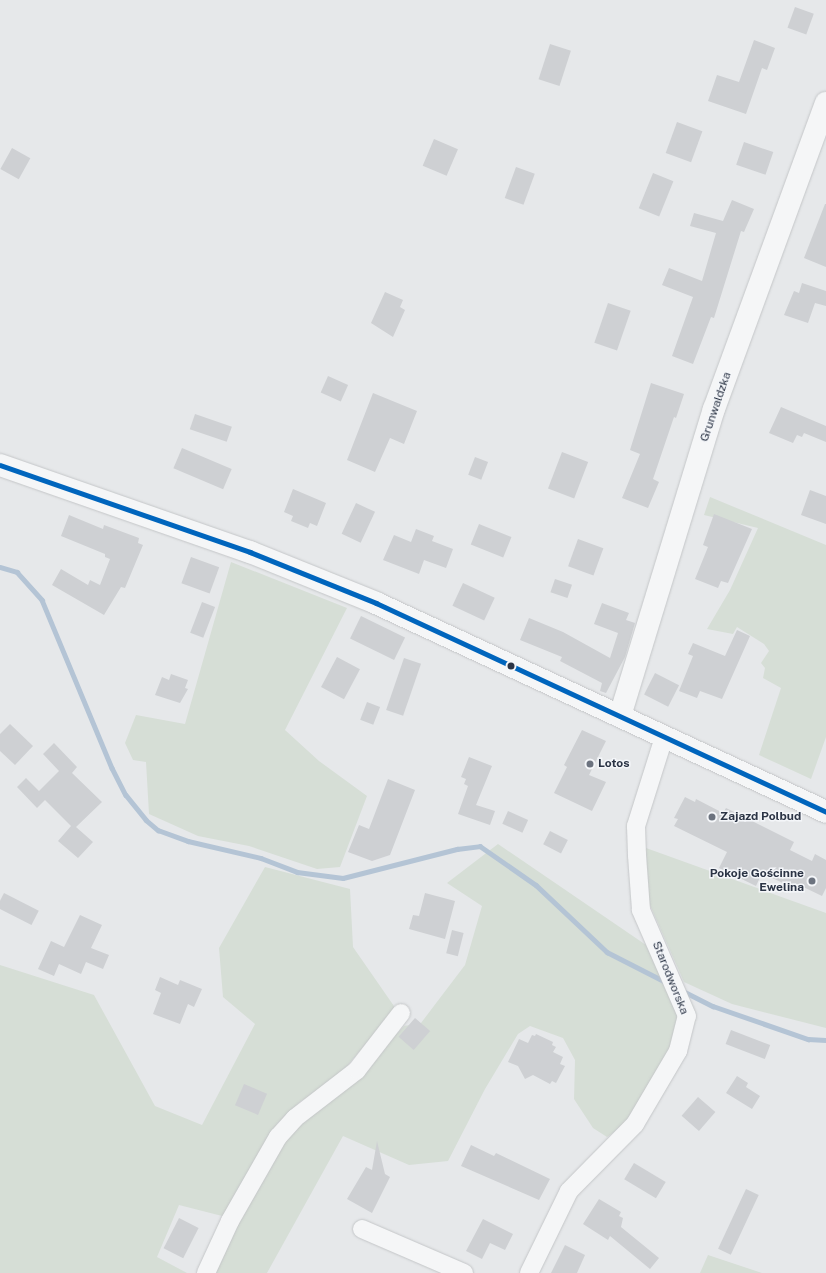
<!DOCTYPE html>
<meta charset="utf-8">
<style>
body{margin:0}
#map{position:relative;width:826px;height:1273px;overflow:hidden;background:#e6e8ea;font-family:"Public Sans",sans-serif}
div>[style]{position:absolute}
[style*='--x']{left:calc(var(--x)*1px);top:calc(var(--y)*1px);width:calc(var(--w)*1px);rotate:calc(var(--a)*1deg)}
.green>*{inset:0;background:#d6ded6}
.stream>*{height:4.5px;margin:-2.25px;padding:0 2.25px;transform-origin:2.25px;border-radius:2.25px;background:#b4c4d5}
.building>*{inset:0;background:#ced0d3;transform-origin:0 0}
.roads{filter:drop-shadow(0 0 1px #c4c6c8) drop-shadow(0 0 1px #c4c6c8)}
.minor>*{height:18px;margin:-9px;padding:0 9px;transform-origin:9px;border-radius:9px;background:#f5f6f7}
.tertiary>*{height:22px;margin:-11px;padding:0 11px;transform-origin:11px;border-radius:11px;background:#f5f6f7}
.bus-1>*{height:5px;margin:-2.5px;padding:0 2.5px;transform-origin:2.5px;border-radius:2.5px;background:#0065bd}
.dots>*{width:11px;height:11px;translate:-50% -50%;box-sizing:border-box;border:2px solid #f4f6f9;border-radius:50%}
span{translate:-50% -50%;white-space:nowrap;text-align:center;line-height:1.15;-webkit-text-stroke:3px #f4f6f9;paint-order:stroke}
.street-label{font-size:12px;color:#2b3445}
.poi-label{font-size:12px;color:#2b3445;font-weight:700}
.left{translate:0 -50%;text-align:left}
.right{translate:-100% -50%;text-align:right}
</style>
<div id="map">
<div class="green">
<div style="clip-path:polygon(710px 497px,826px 545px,826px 737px,811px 779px,759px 755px,781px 688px,763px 678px,765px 668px,761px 663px,769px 651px,764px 644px,737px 627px,733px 634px,707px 629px,730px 590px,758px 528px,704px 515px)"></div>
<div style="clip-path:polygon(231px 562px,347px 608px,285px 730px,319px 761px,367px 796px,340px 867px,317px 869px,249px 846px,198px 836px,149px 814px,146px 762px,133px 760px,125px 743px,136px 715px,185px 724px)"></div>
<div style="clip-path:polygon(498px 844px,646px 945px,681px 1019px,673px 1050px,639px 1109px,623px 1126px,607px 1137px,593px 1128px,574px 1099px,575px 1060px,563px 1038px,530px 1026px,518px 1034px,485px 1089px,448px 1161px,409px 1165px,343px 1136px,267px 1273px,214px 1273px,224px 1246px,287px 1135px,349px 1085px,404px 1026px,421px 1023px,465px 965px,482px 906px,447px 883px)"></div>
<div style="clip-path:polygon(646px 848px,826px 913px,826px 1028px,732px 1004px,684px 982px,649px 903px)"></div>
<div style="clip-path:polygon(265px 867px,350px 889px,353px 947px,396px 1009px,334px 1081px,301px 1101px,277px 1124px,226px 1217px,179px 1205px,157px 1257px,187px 1273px,0 1273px,0 965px,94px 995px,155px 1106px,202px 1125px,255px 1024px,223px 997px,219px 948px)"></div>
<div style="clip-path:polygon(708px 1255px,762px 1273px,700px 1273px)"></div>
</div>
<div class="stream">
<div style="--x:0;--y:567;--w:18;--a:16"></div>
<div style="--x:17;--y:572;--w:38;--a:48"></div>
<div style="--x:42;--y:600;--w:182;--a:67.4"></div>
<div style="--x:112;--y:768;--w:30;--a:63"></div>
<div style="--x:126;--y:795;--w:32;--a:51"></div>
<div style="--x:146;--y:820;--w:16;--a:40"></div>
<div style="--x:158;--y:830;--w:32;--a:20"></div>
<div style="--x:188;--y:841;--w:75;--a:13.1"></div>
<div style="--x:261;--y:858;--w:39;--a:21"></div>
<div style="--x:297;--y:872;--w:46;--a:7.4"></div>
<div style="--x:343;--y:878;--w:118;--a:-14.3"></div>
<div style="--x:457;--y:849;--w:23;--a:-7"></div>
<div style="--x:480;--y:846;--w:68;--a:34.9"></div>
<div style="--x:536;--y:885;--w:98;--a:43.3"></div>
<div style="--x:607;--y:952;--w:66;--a:27"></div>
<div style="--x:681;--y:990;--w:36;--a:27"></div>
<div style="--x:713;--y:1006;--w:101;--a:19.2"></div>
<div style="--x:808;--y:1039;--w:18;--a:3"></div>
</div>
<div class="building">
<div style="left:795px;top:7px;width:20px;height:22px;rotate:20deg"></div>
<div style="clip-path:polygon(754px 40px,775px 48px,767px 70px,762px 68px,746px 114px,708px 101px,717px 75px,739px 82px)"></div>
<div style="left:550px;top:44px;width:22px;height:37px;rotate:18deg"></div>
<div style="left:677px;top:122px;width:27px;height:33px;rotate:20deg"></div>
<div style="left:434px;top:139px;width:26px;height:29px;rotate:23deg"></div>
<div style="left:744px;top:142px;width:31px;height:24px;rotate:19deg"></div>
<div style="left:12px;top:148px;width:21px;height:24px;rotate:29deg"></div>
<div style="left:516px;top:167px;width:20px;height:33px;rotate:20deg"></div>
<div style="left:653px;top:173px;width:22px;height:38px;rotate:22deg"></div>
<div style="clip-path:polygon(732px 200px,754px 209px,744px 232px,741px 231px,714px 318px,711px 317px,693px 364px,672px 356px,693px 297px,662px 285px,669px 268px,702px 281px,716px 233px,690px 226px,694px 213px,723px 221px)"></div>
<div style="clip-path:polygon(825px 204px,826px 204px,826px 267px,804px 258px)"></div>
<div style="clip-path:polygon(802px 283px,826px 291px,826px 306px,815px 303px,808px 323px,784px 315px,794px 291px,799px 293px)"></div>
<div style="clip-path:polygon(385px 292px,403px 300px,400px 307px,405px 310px,393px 337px,371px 323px)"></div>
<div style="left:608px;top:303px;width:24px;height:42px;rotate:19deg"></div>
<div style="left:328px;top:376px;width:22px;height:18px;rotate:24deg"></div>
<div style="clip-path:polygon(651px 383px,684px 394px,676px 418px,674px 417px,653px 479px,659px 482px,648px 508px,622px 498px,640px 454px,630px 450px)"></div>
<div style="clip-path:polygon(373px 393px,417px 411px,404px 444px,390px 438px,375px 472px,347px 460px)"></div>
<div style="clip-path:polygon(781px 407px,826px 426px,826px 442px,804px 433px,802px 437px,797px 435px,793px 443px,769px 433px)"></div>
<div style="left:195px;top:414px;width:39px;height:16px;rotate:19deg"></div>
<div style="left:182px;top:448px;width:54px;height:22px;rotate:23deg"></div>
<div style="left:562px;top:452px;width:28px;height:39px;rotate:21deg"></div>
<div style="left:475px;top:457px;width:14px;height:19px;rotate:21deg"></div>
<div style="clip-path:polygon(293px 489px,326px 503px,317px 526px,310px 523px,308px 528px,291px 521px,293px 516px,284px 512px)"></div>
<div style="clip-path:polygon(810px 490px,826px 496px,826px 524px,801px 515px)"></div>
<div style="left:356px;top:503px;width:21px;height:34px;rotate:25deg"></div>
<div style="clip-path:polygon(714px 514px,752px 529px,728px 583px,721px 581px,718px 588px,695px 579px,708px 547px,703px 545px)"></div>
<div style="clip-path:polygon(69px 515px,103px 529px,104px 525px,139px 538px,138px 543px,143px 545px,125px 588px,121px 587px,104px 615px,52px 585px,61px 569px,88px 585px,90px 580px,100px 585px,110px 559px,105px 557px,105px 554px,61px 536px)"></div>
<div style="left:479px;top:524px;width:35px;height:22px;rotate:22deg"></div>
<div style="clip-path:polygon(416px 529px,434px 536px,432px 541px,453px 549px,446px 568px,424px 560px,419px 574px,383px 560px,394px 535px,411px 542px)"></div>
<div style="left:578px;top:539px;width:27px;height:29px;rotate:20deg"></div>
<div style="left:191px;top:557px;width:30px;height:28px;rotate:20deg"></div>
<div style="left:555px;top:579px;width:18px;height:14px;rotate:19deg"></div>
<div style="left:463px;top:583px;width:35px;height:25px;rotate:25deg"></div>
<div style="left:202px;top:602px;width:14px;height:33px;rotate:21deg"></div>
<div style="clip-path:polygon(602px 603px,629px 613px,626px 620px,635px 623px,625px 657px,606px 693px,600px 691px,602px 683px,560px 661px,562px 657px,520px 640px,529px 618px,563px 632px,610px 658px,618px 633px,594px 624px)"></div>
<div style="left:361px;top:616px;width:49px;height:25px;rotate:26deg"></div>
<div style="clip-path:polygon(737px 630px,750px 636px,722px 699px,700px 691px,697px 698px,679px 691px,693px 656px,688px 654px,693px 643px,725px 656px)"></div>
<div style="left:337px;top:657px;width:26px;height:34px;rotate:28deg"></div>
<div style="left:404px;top:658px;width:18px;height:55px;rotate:19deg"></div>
<div style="left:655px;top:673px;width:27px;height:24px;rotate:27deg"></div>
<div style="clip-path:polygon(171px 674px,188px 680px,185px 688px,188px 689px,180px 703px,155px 695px,162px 677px,169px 680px)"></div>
<div style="left:367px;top:702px;width:14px;height:19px;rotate:21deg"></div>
<div style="clip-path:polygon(10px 724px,33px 746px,15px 765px,0 751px,0 734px)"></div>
<div style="clip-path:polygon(582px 730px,606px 741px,589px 775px,606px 782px,592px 811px,554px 793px,567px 767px,564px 765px)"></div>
<div style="clip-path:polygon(54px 743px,77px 767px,72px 773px,102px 802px,76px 827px,93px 842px,78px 858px,58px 841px,71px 826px,45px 800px,37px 808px,17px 787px,26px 778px,39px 791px,59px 771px,43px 754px)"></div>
<div style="clip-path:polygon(469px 757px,492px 766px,476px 805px,495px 811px,490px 825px,458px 814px,468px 786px,464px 784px,466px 779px,461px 777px)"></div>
<div style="clip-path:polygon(388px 779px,415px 790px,390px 855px,372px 861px,348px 852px,359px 825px,369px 829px)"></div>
<div style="clip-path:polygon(685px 797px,695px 802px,696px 799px,723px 813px,726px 808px,794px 842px,790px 850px,812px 861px,815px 854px,826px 860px,826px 888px,822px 896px,795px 883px,793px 888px,762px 873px,756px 886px,719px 868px,727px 852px,674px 826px,678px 819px,674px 818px)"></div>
<div style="left:508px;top:811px;width:22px;height:14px;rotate:24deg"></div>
<div style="left:550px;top:831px;width:20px;height:15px;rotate:27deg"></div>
<div style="left:4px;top:893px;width:39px;height:16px;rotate:27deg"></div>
<div style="clip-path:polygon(425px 893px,455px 901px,445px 939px,409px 929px,413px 915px,419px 916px)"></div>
<div style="clip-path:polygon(80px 915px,102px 925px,91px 948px,109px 955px,103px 969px,86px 962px,81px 974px,59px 964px,54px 976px,38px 969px,51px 941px,64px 947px)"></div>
<div style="left:452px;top:930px;width:12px;height:24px;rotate:14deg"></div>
<div style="clip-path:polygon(160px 977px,178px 985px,180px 980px,202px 989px,194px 1007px,188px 1004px,180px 1024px,153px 1014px,161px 993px,155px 990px)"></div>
<div style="left:415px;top:1018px;width:20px;height:25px;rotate:41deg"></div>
<div style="left:731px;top:1030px;width:42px;height:15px;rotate:21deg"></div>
<div style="clip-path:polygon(536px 1034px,553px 1042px,552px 1045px,556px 1047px,553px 1052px,563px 1057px,560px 1064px,565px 1066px,556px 1083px,552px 1081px,550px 1084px,533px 1075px,525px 1079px,518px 1066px,508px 1062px,519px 1039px,528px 1043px,532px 1035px,535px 1036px)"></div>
<div style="clip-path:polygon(737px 1076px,748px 1083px,746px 1087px,760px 1096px,752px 1109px,726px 1093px)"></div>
<div style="left:244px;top:1084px;width:25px;height:23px;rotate:23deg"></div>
<div style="left:698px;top:1097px;width:23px;height:25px;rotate:41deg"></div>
<div style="clip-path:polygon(377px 1141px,385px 1174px,390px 1177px,372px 1213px,347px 1199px,366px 1167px,372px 1170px)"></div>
<div style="clip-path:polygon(471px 1145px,494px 1156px,496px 1153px,550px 1179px,539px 1200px,461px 1166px)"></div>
<div style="left:634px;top:1163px;width:37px;height:19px;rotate:31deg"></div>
<div style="left:746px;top:1189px;width:14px;height:66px;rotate:25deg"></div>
<div style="clip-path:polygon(599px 1199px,621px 1212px,619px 1216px,623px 1218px,621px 1227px,659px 1258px,650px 1269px,610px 1236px,608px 1240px,583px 1224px)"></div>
<div style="left:179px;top:1218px;width:22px;height:34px;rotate:27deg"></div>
<div style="clip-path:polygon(483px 1219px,513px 1234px,505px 1250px,490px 1243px,482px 1259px,466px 1251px)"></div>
<div style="clip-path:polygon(565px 1245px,585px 1255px,577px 1273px,551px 1273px)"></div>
</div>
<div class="roads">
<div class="minor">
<div style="--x:362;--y:1229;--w:111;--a:23.3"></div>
<div style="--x:206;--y:1273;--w:57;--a:-65.2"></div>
<div style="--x:230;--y:1221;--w:97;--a:-60.3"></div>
<div style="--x:278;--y:1137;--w:25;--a:-48"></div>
<div style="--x:295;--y:1118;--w:78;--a:-37.7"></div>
<div style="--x:357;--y:1070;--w:72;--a:-52.3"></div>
<div style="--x:529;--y:1273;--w:91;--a:-64"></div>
<div style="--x:569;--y:1191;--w:94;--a:-45.4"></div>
<div style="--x:635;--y:1124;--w:85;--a:-59.5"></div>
<div style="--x:678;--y:1051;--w:36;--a:-76"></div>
<div style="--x:687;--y:1016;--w:116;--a:-113.5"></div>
<div style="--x:641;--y:910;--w:55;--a:-94.2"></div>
<div style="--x:637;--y:855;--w:29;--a:-92"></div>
<div style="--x:636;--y:826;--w:93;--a:-72.5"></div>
</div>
<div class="tertiary">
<div style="--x:0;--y:465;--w:265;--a:19.2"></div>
<div style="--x:250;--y:552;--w:136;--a:22"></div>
<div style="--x:376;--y:603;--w:496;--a:24.9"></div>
<div style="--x:620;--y:716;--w:321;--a:-73"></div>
<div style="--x:714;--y:409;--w:326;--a:-69.9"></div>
</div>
</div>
<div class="bus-1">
<div style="--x:0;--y:465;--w:265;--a:19.2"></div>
<div style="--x:250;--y:552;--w:136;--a:22"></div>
<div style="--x:376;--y:603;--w:496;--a:24.9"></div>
</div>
<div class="dots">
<div style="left:511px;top:666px;background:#2b3445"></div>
<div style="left:590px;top:764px;background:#6c737f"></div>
<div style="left:712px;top:817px;background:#6c737f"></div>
<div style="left:812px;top:881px;background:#6c737f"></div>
</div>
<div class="street-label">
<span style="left:716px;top:407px;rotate:-71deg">Grunwaldzka</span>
<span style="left:670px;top:978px;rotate:68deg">Starodworska</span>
</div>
<div class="poi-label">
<span class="left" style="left:598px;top:764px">Lotos</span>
<span class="left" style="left:720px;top:817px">Zajazd Polbud</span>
<span class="right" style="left:804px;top:881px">Pokoje Gościnne<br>Ewelina</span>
</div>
</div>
